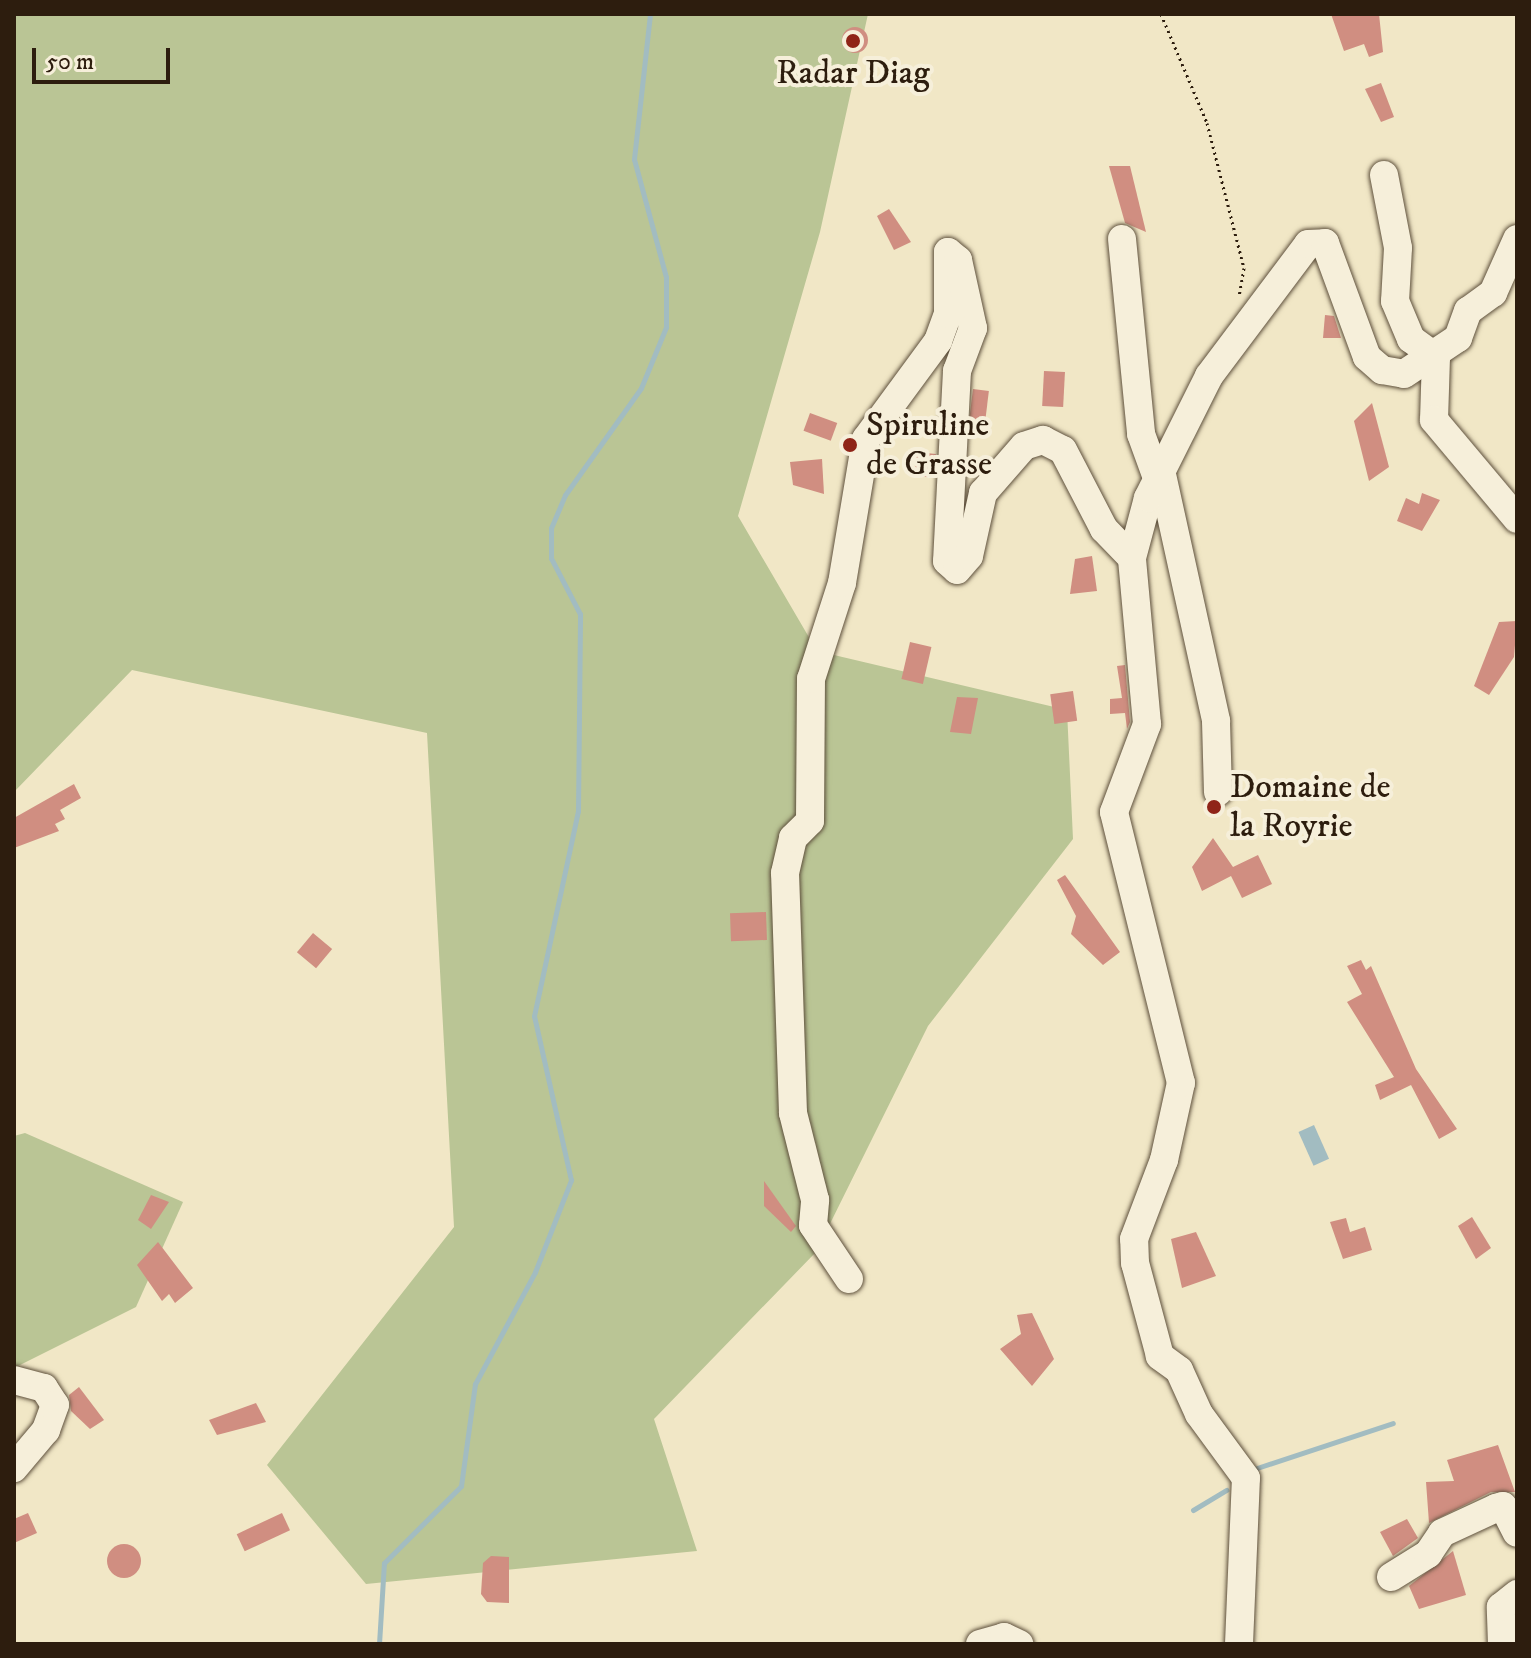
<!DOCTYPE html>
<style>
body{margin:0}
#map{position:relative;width:1531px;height:1658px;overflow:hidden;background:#f1e7c6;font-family:"IM FELL DW Pica",serif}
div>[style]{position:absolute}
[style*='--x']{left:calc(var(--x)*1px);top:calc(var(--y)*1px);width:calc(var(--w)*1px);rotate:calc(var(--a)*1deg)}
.green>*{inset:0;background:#bac595}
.water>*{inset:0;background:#a2bcc1;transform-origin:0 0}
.stream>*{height:5px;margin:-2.5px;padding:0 2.5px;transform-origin:2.5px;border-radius:2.5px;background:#a2bcc1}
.building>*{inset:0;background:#d08e81;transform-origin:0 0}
.round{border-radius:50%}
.path>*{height:3px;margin-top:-1.5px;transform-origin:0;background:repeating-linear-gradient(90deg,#2d1d0e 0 2px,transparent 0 6px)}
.roads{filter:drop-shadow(0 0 2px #5e503c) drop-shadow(0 0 2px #5e503c)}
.minor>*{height:28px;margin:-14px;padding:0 14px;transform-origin:14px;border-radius:14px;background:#f6efda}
.dots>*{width:22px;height:22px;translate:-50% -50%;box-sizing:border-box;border:4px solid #f6efda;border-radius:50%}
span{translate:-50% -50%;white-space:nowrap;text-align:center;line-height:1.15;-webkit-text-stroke:8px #f6efda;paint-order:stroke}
.poi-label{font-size:34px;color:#2d1d0e}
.left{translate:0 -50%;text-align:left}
.frame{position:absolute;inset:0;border:16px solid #2d1d0e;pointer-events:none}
.scale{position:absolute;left:32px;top:48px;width:138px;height:36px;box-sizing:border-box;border:4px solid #2d1d0e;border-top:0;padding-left:10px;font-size:24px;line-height:28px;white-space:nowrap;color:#2d1d0e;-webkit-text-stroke:6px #f6efda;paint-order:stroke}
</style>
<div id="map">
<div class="green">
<div style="clip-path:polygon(14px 14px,868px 14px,820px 232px,738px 516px,817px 651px,1067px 710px,1073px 839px,928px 1026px,816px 1252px,654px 1419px,697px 1551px,366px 1584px,267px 1465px,454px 1227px,427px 733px,132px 670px,14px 792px)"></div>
<div style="clip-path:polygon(25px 1133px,183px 1202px,136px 1307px,14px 1368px,14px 1136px)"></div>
</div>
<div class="water">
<div style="left:1314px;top:1125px;width:37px;height:17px;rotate:66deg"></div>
</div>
<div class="stream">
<div style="--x:1257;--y:1468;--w:143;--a:-18.3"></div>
<div style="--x:1193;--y:1510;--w:39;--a:-31"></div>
<div style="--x:379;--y:1644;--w:81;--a:-86.5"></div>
<div style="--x:384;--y:1563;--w:109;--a:-45"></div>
<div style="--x:461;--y:1486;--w:103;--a:-82.2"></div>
<div style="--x:475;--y:1384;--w:127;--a:-61.8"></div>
<div style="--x:535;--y:1272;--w:99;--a:-68.6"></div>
<div style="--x:571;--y:1180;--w:168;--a:-102.7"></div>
<div style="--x:534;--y:1016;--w:210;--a:-77.9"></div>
<div style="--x:578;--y:811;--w:197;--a:-89.4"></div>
<div style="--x:580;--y:614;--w:63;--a:-117.4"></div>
<div style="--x:551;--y:558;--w:30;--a:-90"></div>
<div style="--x:551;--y:528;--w:36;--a:-67"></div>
<div style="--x:565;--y:495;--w:131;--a:-54.6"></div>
<div style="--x:641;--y:388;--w:66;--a:-67.7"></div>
<div style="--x:666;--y:327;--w:50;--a:-90"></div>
<div style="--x:666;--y:277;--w:122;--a:-105.2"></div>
<div style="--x:634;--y:159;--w:146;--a:-83.7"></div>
</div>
<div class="building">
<div style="clip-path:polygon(1331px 14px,1379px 14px,1383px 52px,1369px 57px,1364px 44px,1344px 51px)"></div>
<div class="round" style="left:842px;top:27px;width:26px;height:26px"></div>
<div style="clip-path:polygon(1381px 83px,1394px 117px,1381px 122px,1365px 89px)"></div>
<div style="clip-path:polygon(1109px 166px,1130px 166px,1146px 232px,1125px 223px)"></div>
<div style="clip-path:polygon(889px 209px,911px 242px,894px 250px,877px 216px)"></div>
<div style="clip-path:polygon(1325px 315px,1334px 316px,1341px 338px,1323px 338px)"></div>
<div style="left:1044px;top:371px;width:21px;height:35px;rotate:3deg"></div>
<div style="left:973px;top:389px;width:16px;height:31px;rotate:7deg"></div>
<div style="clip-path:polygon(1372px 403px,1389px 467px,1369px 481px,1354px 421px)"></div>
<div style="left:810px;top:413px;width:29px;height:19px;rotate:20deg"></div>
<div style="left:917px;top:452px;width:19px;height:24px;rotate:6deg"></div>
<div style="clip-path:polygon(822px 459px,824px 494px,793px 485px,790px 462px)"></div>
<div style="clip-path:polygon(1422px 493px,1440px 500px,1422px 531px,1397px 521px,1406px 498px,1419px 504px)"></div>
<div style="clip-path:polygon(1092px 556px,1097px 591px,1070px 594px,1075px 559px)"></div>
<div style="clip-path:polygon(1517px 621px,1514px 657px,1489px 695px,1474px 686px,1499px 622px)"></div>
<div style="left:910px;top:642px;width:22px;height:38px;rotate:13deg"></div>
<div style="clip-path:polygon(1125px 665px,1130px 722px,1127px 729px,1125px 713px,1110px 714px,1110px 699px,1122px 698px,1117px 666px)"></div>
<div style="left:1073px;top:691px;width:30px;height:23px;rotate:82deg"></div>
<div style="clip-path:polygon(957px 697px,978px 698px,971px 734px,950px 732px)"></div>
<div style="clip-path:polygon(74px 784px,81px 798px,60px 810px,65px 819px,55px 824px,59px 831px,14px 848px,14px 818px)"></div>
<div style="clip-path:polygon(1213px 838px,1233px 867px,1258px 855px,1272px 884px,1242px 898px,1231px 876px,1202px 891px,1192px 867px)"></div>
<div style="clip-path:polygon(1065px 875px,1120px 952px,1103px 965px,1071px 934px,1076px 916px,1057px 880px)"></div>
<div style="left:766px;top:912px;width:28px;height:36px;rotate:88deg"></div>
<div style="left:313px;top:933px;width:25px;height:25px;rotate:40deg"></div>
<div style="clip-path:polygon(1361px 960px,1366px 970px,1371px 966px,1416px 1069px,1457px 1129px,1439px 1139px,1411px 1085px,1380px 1100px,1375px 1085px,1394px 1077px,1347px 1002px,1362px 994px,1347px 966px)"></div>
<div style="clip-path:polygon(764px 1181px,796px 1226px,791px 1232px,764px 1206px)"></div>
<div style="clip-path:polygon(151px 1195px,169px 1202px,151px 1229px,138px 1220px)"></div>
<div style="clip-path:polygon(1472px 1217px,1491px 1248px,1476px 1259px,1458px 1226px)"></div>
<div style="clip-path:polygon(1346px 1218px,1350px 1232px,1365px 1227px,1372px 1250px,1343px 1259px,1330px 1222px)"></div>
<div style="clip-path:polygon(1196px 1232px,1216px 1276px,1182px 1288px,1171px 1239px)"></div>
<div style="clip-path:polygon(158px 1242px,193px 1288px,175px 1303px,169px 1294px,162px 1301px,137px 1265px)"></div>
<div style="clip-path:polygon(1032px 1313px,1054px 1359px,1032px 1386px,1000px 1349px,1021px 1334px,1017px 1315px)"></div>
<div style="clip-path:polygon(79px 1387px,104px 1420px,90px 1429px,71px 1411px,69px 1395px)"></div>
<div style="clip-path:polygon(256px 1403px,266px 1422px,217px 1435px,209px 1420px)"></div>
<div style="clip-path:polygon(1498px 1445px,1515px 1492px,1491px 1492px,1429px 1523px,1426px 1482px,1454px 1481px,1447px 1460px)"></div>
<div style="clip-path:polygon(28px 1513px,37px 1533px,14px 1543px,14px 1519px)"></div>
<div style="left:282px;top:1513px;width:19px;height:50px;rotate:65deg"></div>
<div style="clip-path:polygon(1407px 1519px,1418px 1538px,1393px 1556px,1380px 1532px)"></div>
<div class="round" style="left:107px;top:1544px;width:34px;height:34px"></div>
<div style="clip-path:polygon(1453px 1551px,1466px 1595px,1419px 1609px,1409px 1586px)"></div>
<div style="clip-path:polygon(491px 1556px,509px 1557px,509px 1603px,487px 1602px,481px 1594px,483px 1563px)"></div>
</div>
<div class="path">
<div style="--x:1161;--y:14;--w:118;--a:67.1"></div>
<div style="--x:1207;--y:123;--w:150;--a:75.7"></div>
<div style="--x:1244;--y:268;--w:27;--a:100"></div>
</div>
<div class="roads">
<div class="minor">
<div style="--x:1384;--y:175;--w:74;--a:79.1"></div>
<div style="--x:1398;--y:248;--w:53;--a:93.2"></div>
<div style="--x:1395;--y:301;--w:41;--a:67.2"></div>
<div style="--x:1411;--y:339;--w:31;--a:36"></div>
<div style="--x:1436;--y:357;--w:63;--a:91.8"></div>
<div style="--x:1434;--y:420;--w:129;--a:50"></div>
<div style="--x:1122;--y:239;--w:196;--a:84.4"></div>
<div style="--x:1141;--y:434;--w:47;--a:70"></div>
<div style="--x:1161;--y:470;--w:257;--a:77.6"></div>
<div style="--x:1216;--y:721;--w:71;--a:88.4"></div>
<div style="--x:849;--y:1279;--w:65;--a:-123.7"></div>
<div style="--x:813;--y:1225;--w:25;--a:-85"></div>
<div style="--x:815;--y:1200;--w:90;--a:-104.2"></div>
<div style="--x:793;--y:1113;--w:240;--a:-91.9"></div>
<div style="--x:785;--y:873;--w:36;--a:-77"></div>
<div style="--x:793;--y:838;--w:24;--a:-45"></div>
<div style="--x:810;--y:821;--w:142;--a:-89.6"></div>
<div style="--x:811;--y:679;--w:101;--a:-72.1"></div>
<div style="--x:842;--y:583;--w:146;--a:-80.5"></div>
<div style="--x:866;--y:439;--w:122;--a:-53.7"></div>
<div style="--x:938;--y:341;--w:29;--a:-70"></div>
<div style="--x:948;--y:314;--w:62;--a:-90"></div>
<div style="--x:948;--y:252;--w:13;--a:39"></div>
<div style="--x:958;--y:260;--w:70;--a:77.6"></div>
<div style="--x:973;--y:328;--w:46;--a:110.4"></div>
<div style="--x:957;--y:371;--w:190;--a:93"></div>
<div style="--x:947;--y:561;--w:13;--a:42"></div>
<div style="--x:957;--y:570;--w:18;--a:-49"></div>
<div style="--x:969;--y:556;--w:65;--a:-77.5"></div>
<div style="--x:983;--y:493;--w:62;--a:-48.9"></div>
<div style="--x:1024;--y:446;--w:20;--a:-18"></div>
<div style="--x:1043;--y:440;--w:22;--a:27"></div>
<div style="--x:1063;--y:450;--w:89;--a:62.6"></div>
<div style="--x:1104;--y:529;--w:40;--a:46"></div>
<div style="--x:14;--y:1380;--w:31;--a:15"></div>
<div style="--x:44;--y:1388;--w:20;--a:57"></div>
<div style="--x:55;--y:1405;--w:27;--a:110"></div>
<div style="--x:46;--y:1430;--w:50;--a:130.1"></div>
<div style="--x:1391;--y:1577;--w:44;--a:-31.9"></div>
<div style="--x:1428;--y:1554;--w:25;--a:-56"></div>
<div style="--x:1442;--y:1533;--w:60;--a:-24.8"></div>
<div style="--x:1496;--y:1508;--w:7;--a:-16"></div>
<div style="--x:1503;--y:1506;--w:30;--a:63"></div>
<div style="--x:980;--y:1644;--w:25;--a:-16"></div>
<div style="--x:1004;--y:1637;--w:17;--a:25"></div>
<div style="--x:1239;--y:1644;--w:166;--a:-87.6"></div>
<div style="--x:1246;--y:1478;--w:79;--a:-126.3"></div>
<div style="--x:1199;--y:1414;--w:48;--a:-114.4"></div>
<div style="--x:1179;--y:1370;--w:24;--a:-144"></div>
<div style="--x:1160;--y:1356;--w:96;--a:-105"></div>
<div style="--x:1135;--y:1263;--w:24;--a:-92"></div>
<div style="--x:1134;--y:1239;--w:85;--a:-69.2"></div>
<div style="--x:1164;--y:1160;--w:79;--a:-77.6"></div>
<div style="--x:1181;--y:1083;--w:279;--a:-103.9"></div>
<div style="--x:1114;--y:812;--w:94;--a:-69.4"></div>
<div style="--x:1147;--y:724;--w:167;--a:-95.2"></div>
<div style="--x:1132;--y:558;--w:62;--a:-75.1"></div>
<div style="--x:1148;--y:498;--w:136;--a:-63.4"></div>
<div style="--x:1209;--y:376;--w:165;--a:-53.1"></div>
<div style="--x:1308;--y:244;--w:17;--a:-3"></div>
<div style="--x:1325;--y:243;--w:121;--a:69.8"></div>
<div style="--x:1367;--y:357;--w:20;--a:41"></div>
<div style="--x:1382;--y:370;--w:22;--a:10"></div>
<div style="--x:1404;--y:374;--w:65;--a:-33.7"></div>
<div style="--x:1458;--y:338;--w:29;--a:-70"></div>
<div style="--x:1468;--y:311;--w:31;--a:-36"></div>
<div style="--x:1493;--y:293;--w:59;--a:-66"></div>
<div style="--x:1502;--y:1644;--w:37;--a:-92"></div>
<div style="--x:1501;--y:1607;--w:21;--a:-39"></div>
</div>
</div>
<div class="dots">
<div style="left:853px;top:41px;background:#8f2418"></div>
<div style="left:850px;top:445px;background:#8f2418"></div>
<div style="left:1214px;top:807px;background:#8f2418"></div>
</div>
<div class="poi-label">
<span style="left:853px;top:74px">Radar Diag</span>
<span class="left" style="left:866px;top:445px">Spiruline<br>de Grasse</span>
<span class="left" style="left:1230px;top:807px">Domaine de<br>la Royrie</span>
</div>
<div class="frame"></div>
<div class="scale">50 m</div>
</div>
